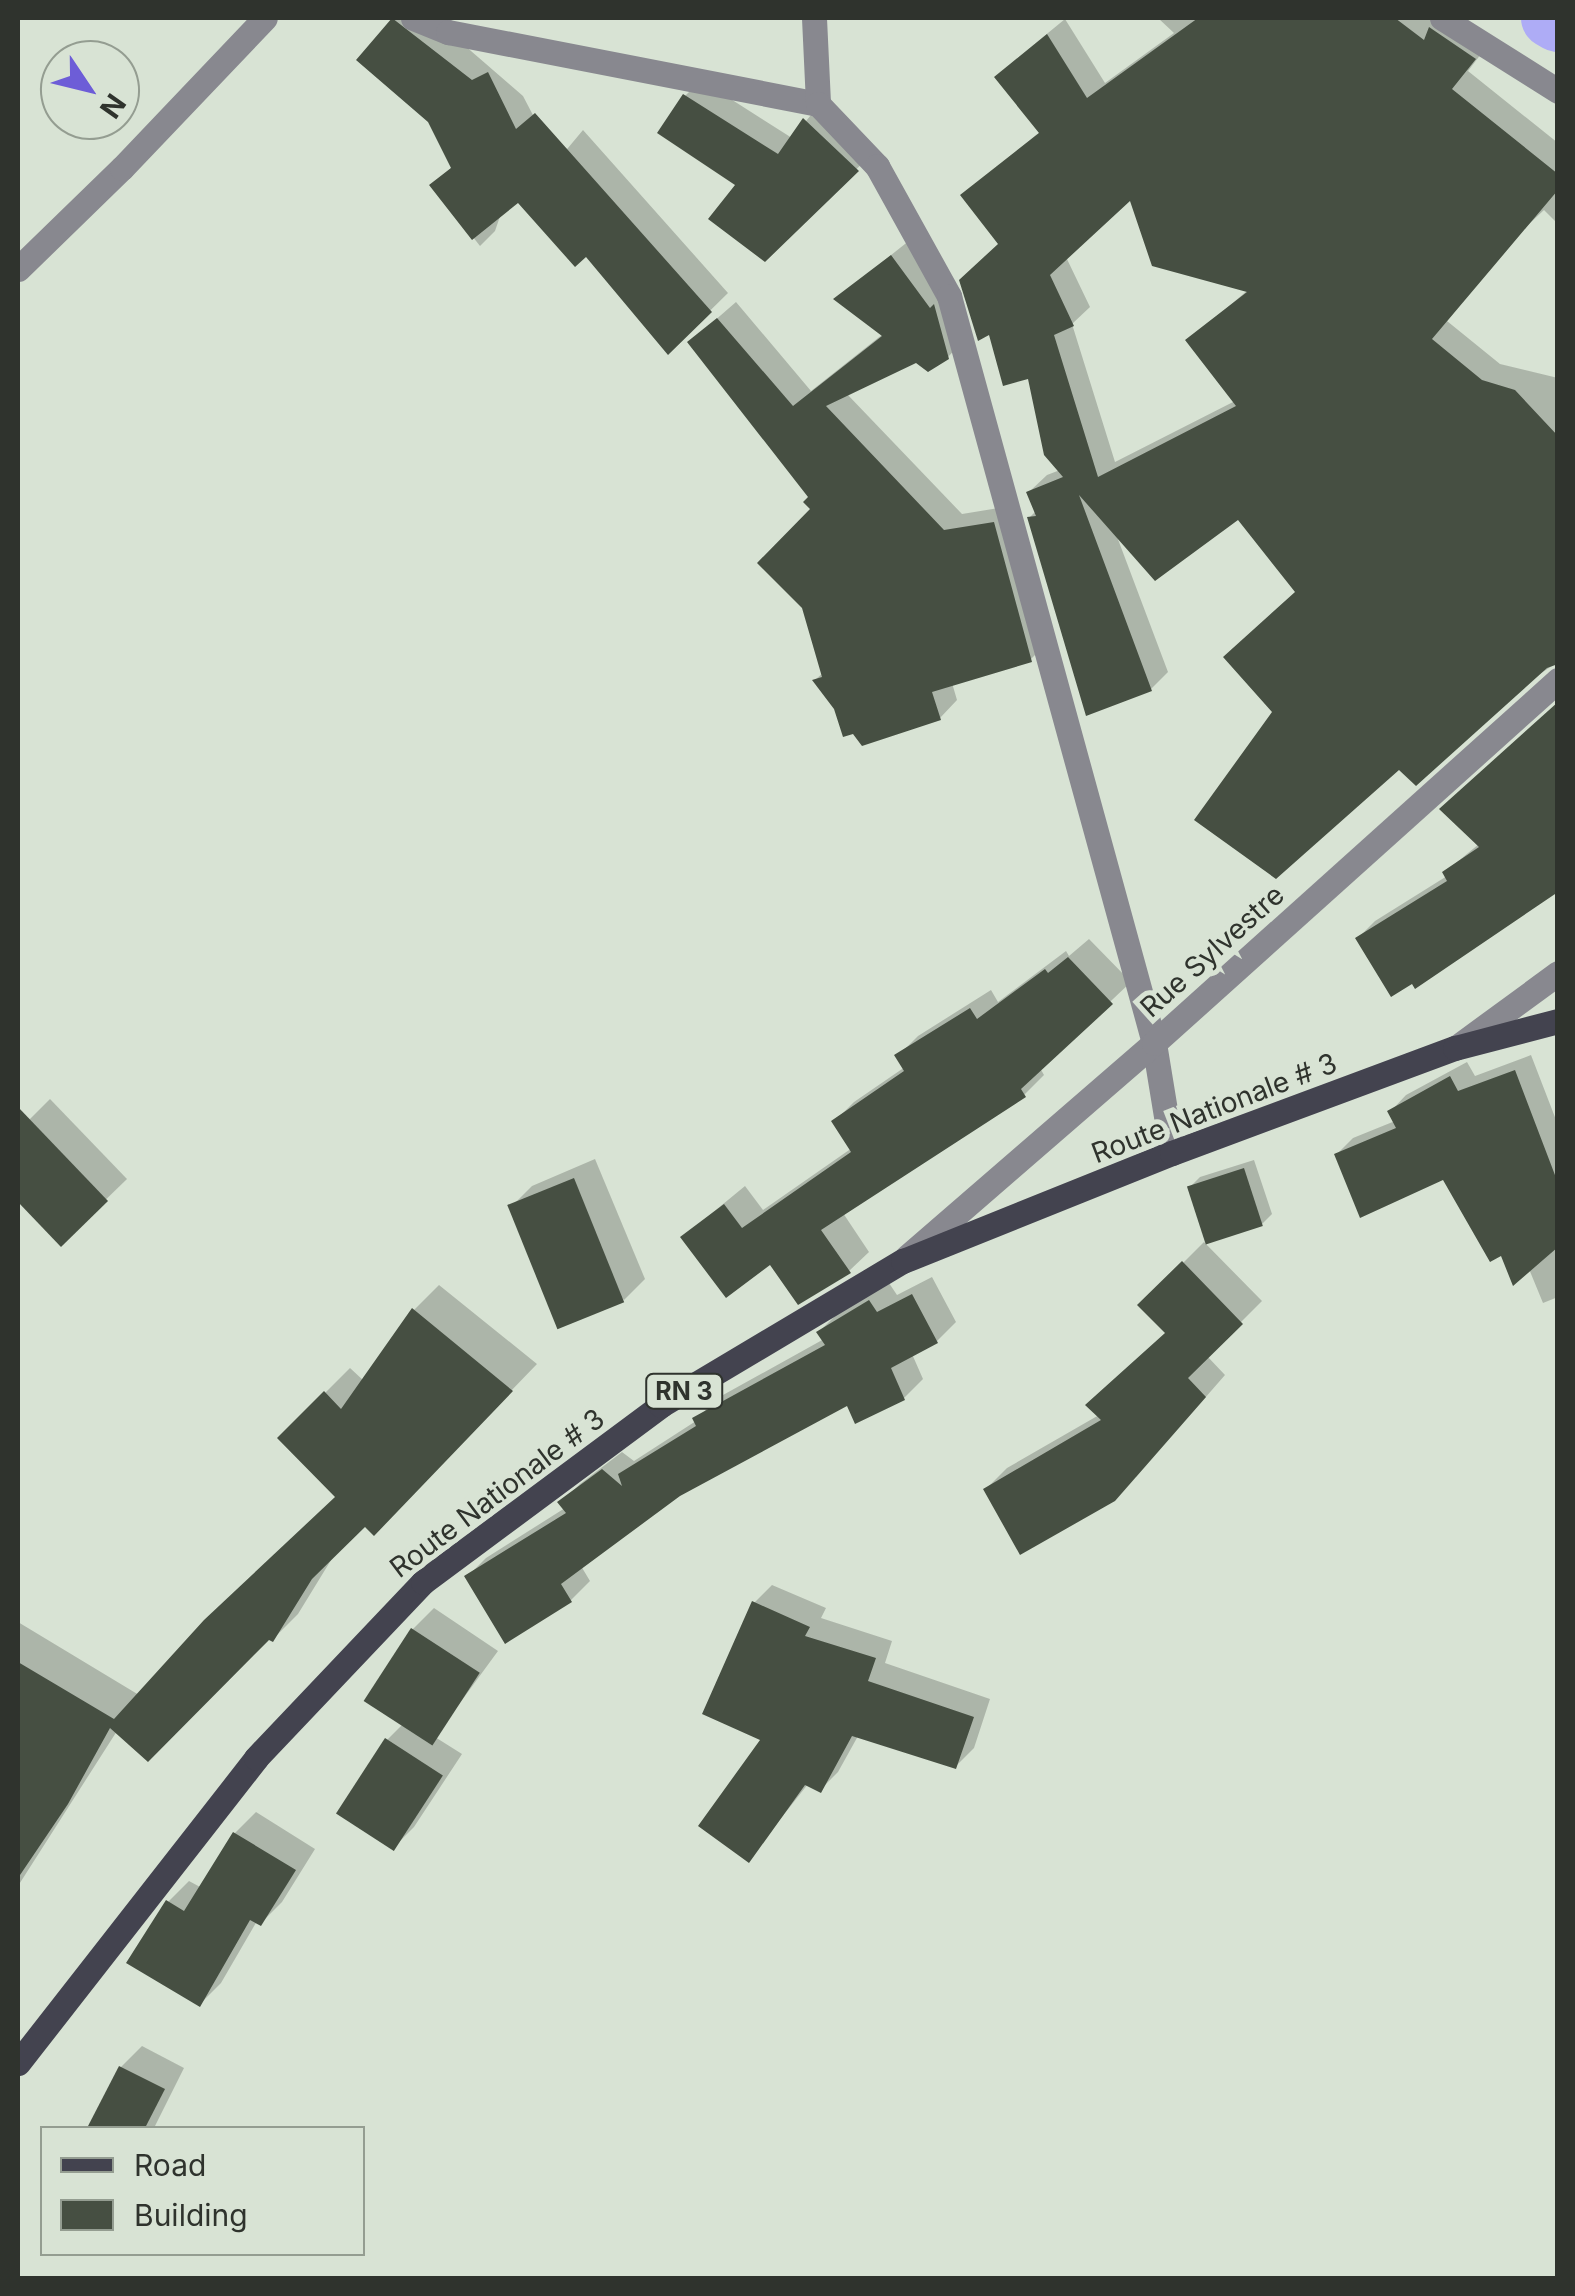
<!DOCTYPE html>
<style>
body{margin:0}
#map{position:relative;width:1575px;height:2296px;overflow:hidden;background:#d8e3d4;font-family:Inter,sans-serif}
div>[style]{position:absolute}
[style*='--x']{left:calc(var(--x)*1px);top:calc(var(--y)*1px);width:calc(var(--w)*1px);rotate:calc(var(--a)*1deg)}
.shadow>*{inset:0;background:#0003}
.canal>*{height:60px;margin:-30px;padding:0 30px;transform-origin:30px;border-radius:30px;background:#aeacf6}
.building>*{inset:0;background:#464f42;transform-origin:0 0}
.minor>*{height:25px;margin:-12.5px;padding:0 12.5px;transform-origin:12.5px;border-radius:12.5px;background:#88888f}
.major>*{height:25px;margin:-12.5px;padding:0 12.5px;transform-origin:12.5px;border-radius:12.5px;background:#43434f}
span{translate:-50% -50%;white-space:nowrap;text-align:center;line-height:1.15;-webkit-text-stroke:10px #d8e3d4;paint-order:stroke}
.shield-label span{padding:2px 8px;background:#d8e3d4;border:2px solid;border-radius:8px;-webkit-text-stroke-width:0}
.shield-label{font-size:25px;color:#2f332d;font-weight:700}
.street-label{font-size:28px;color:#2f332d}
.frame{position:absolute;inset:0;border:20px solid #2f332d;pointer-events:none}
.legend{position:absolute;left:40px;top:2126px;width:325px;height:130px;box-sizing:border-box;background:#d8e3d4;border:2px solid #949d91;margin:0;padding:12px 18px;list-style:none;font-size:30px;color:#2f332d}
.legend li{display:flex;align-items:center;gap:20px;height:50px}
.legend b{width:50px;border:2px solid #949d91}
.north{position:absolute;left:40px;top:40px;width:100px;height:100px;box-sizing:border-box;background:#d8e3d4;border:2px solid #949d91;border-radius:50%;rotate:125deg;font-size:28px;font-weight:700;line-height:40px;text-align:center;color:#2f332d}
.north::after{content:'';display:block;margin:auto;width:35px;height:45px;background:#6d5dd7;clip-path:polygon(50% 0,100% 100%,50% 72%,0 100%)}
</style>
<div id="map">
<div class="shadow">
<div style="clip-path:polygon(396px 18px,425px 18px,441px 25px,523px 96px,534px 117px,495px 231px,480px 246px,432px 185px,453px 166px,430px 121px,360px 60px)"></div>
<div style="clip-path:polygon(evenodd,1158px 18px,1454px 18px,1491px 41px,1468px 71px,1558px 143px,1558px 224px,1544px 210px,1513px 239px,1447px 321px,1500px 364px,1558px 378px,1558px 662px,1399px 766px,1275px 712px,1298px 591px,1238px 517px,1116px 534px,1168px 672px,1151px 689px,1029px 518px,1037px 510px,1029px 492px,1047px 475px,1060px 470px,1000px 244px,963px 195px,1041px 131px,997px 78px,1014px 61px,1065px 19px,1105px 83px,1174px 33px,1158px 18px,1131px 196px,1248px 290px,1189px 340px,1235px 401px,1115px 462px,1072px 324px,1090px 307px,1066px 257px,1131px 196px)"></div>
<div style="clip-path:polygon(701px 80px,792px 138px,820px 104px,873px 153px,765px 258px,739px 184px,685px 96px)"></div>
<div style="clip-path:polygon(583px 130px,728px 293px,668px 352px,586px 254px,522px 203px)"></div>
<div style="clip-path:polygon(910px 240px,965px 339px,948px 357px,917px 360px,847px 394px,962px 514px,1011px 506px,1048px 642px,1031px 659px,952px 683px,957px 700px,940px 718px,836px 708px,815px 680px,824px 672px,812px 497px,690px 342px,736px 302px,811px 391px,883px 334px,837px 298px)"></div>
<div style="clip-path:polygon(1479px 844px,1558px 889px,1358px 938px,1375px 921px,1447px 876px,1445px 872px)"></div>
<div style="clip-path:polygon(1089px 939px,1131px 982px,1040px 1068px,1044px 1075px,1024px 1095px,843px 1213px,869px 1252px,849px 1271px,771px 1261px,683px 1237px,745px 1186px,763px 1210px,852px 1148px,834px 1122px,854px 1102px,905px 1067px,898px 1056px,918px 1036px,991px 990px,998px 1002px,1066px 951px,1069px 956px)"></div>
<div style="clip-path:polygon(1531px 1055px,1558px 1125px,1558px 1297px,1543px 1303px,1529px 1269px,1502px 1252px,1444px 1177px,1337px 1154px,1353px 1138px,1395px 1121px,1390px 1112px,1406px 1095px,1467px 1062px,1475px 1076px)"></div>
<div style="clip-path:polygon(50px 1099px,127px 1179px,61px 1243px,18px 1199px,18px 1131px)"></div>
<div style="clip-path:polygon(595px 1159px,645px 1279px,624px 1300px,511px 1207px,532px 1186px)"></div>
<div style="clip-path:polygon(1254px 1160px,1272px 1214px,1262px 1224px,1190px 1187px,1200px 1177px)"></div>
<div style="clip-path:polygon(1204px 1242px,1262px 1301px,1207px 1356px,1225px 1375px,1136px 1477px,986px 1489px,1007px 1468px,1099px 1415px,1168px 1332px,1141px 1305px)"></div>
<div style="clip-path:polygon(932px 1277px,956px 1322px,937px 1341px,912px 1354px,923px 1379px,904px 1398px,848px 1402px,678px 1494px,581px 1566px,590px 1581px,571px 1600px,506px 1640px,467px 1577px,486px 1558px,565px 1508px,561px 1503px,580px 1484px,622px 1452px,634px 1461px,696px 1421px,714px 1400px,824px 1339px,819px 1332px,838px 1313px,889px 1283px,897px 1295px)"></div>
<div style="clip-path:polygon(439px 1285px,537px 1364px,399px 1507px,365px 1523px,336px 1552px,298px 1614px,273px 1639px,269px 1637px,117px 1731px,18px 1886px,18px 1622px,139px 1695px,338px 1496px,280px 1438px,350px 1368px,364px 1381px,414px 1310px)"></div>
<div style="clip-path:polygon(772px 1585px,826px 1608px,821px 1618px,892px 1641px,885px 1663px,990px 1699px,974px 1748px,956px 1766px,858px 1736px,838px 1772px,820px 1790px,808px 1784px,748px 1860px,764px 1738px,754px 1603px)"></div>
<div style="clip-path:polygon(434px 1608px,498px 1651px,435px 1737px,462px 1754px,414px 1827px,393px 1848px,387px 1740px,403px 1724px,367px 1699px,413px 1629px)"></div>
<div style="clip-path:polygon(256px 1812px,315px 1849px,282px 1902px,261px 1923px,257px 1921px,221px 1983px,200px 2004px,168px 1902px,189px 1881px,202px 1888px,235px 1833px)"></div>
<div style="clip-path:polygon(142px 2046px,184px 2068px,154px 2128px,90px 2128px,121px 2067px)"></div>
</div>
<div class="canal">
<div style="--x:1551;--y:18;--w:8;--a:30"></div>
</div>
<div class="building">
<div style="clip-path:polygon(392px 18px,472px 80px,488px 72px,516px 129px,535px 113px,712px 312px,668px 355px,586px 257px,575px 267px,518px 203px,472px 240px,429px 185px,451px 168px,428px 122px,356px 60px)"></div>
<div style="clip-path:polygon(evenodd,1198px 18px,1395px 18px,1424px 40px,1429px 27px,1476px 59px,1452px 89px,1558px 174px,1558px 190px,1432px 339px,1482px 380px,1515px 390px,1558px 436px,1558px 664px,1547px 668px,1416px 786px,1399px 770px,1276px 879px,1194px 820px,1272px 712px,1223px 657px,1295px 592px,1238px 520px,1155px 581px,1079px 495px,1152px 691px,1086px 716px,1027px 517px,1036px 516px,1026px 492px,1063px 477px,1044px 455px,1028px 379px,1003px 386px,989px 335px,978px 341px,959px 280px,998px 244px,960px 195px,1039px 133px,994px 77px,1047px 34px,1087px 98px,1198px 18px,1130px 201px,1152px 266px,1247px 292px,1185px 340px,1236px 406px,1098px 477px,1054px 335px,1074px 326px,1050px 275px,1130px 201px)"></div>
<div style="clip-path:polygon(683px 94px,778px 154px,803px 118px,859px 171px,765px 262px,708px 219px,735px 185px,657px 133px)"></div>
<div style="clip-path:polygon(891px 255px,930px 308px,934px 304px,949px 359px,928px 372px,916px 363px,826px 406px,944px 530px,994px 522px,1032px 662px,932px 692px,941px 720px,862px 746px,853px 734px,843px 737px,834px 709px,812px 680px,822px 677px,802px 608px,757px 563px,810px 509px,803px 502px,808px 497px,687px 342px,717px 318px,793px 406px,882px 336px,833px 299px)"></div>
<div style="clip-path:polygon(1558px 702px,1558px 892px,1415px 989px,1412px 984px,1391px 997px,1355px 938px,1447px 881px,1442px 872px,1479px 847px,1439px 809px)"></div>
<div style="clip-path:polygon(1068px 957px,1113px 1004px,1021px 1089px,1026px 1097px,821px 1230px,851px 1273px,798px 1305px,770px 1265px,726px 1298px,680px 1237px,724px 1204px,742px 1228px,851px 1152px,831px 1121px,904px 1071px,894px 1055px,970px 1008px,977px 1019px,1045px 969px,1048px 973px)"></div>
<div style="clip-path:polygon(1515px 1070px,1558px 1183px,1558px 1247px,1513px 1286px,1501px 1256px,1490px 1262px,1443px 1180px,1360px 1218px,1334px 1154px,1396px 1128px,1387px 1111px,1450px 1076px,1458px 1091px)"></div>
<div style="clip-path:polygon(18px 1107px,108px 1201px,61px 1247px,18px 1202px)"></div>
<div style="left:1244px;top:1168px;width:61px;height:60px;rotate:72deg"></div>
<div style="left:574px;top:1178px;width:134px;height:72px;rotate:68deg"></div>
<div style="clip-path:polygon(1182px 1261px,1243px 1324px,1188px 1378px,1206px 1397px,1115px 1501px,1020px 1555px,983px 1489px,1101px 1420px,1085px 1405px,1165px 1333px,1137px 1305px)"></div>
<div style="clip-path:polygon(912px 1294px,938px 1343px,891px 1368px,905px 1400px,855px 1424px,847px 1406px,680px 1496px,561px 1584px,572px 1602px,505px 1644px,464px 1576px,566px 1513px,557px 1502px,602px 1469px,622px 1486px,618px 1474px,696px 1426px,692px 1418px,825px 1345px,816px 1332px,869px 1300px,877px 1312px)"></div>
<div style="clip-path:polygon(412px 1308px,513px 1391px,374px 1536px,365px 1527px,312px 1579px,273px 1642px,269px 1640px,148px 1762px,110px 1728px,68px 1804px,18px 1878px,18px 1662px,114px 1719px,204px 1620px,335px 1497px,277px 1438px,324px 1391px,341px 1409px)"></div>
<div style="clip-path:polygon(752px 1601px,810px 1627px,805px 1636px,876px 1658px,868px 1681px,974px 1717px,956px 1769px,852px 1736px,821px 1793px,805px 1785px,749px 1863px,698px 1826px,760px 1740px,702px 1714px)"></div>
<div style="left:411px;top:1628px;width:82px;height:87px;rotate:33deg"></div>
<div style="left:385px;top:1738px;width:69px;height:90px;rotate:33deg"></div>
<div style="clip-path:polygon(233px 1832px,296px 1870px,261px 1926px,250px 1920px,200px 2007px,126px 1963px,166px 1900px,184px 1911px)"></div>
<div style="clip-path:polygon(119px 2066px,165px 2089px,145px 2128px,87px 2128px)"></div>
</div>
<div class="minor">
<div style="--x:413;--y:18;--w:38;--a:22"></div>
<div style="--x:448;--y:32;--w:377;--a:11"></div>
<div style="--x:814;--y:18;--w:86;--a:87.3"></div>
<div style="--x:818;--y:104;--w:86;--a:46.4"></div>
<div style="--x:877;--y:166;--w:149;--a:61"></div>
<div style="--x:949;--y:296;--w:775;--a:74.65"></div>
<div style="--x:1154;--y:1043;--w:111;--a:80.7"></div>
<div style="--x:1442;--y:18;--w:137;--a:32.2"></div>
<div style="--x:18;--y:269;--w:145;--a:-44.2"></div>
<div style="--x:122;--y:168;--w:207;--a:-46.4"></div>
<div style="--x:1457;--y:1047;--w:125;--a:-36.2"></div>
<div style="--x:907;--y:1257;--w:327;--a:-40.9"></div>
<div style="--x:1154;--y:1043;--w:543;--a:-41.94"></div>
</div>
<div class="major">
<div style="--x:18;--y:2063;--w:387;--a:-52"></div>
<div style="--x:256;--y:1758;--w:243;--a:-46.5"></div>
<div style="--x:423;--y:1582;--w:297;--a:-36.6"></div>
<div style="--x:661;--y:1405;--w:282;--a:-30.8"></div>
<div style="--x:903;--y:1261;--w:290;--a:-21.9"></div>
<div style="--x:1172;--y:1153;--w:302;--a:-20.4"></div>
<div style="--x:1455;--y:1048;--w:106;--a:-14.7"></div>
</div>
<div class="shield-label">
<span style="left:684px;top:1391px">RN 3</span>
</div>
<div class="street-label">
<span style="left:1212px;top:951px;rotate:-42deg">Rue Sylvestre</span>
<span style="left:1214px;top:1108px;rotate:-21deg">Route Nationale # 3</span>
<span style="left:497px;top:1493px;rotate:-37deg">Route Nationale # 3</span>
</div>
<div class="frame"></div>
<ul class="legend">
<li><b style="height:12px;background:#43434f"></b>Road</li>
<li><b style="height:28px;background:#464f42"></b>Building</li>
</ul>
<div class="north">N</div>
</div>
